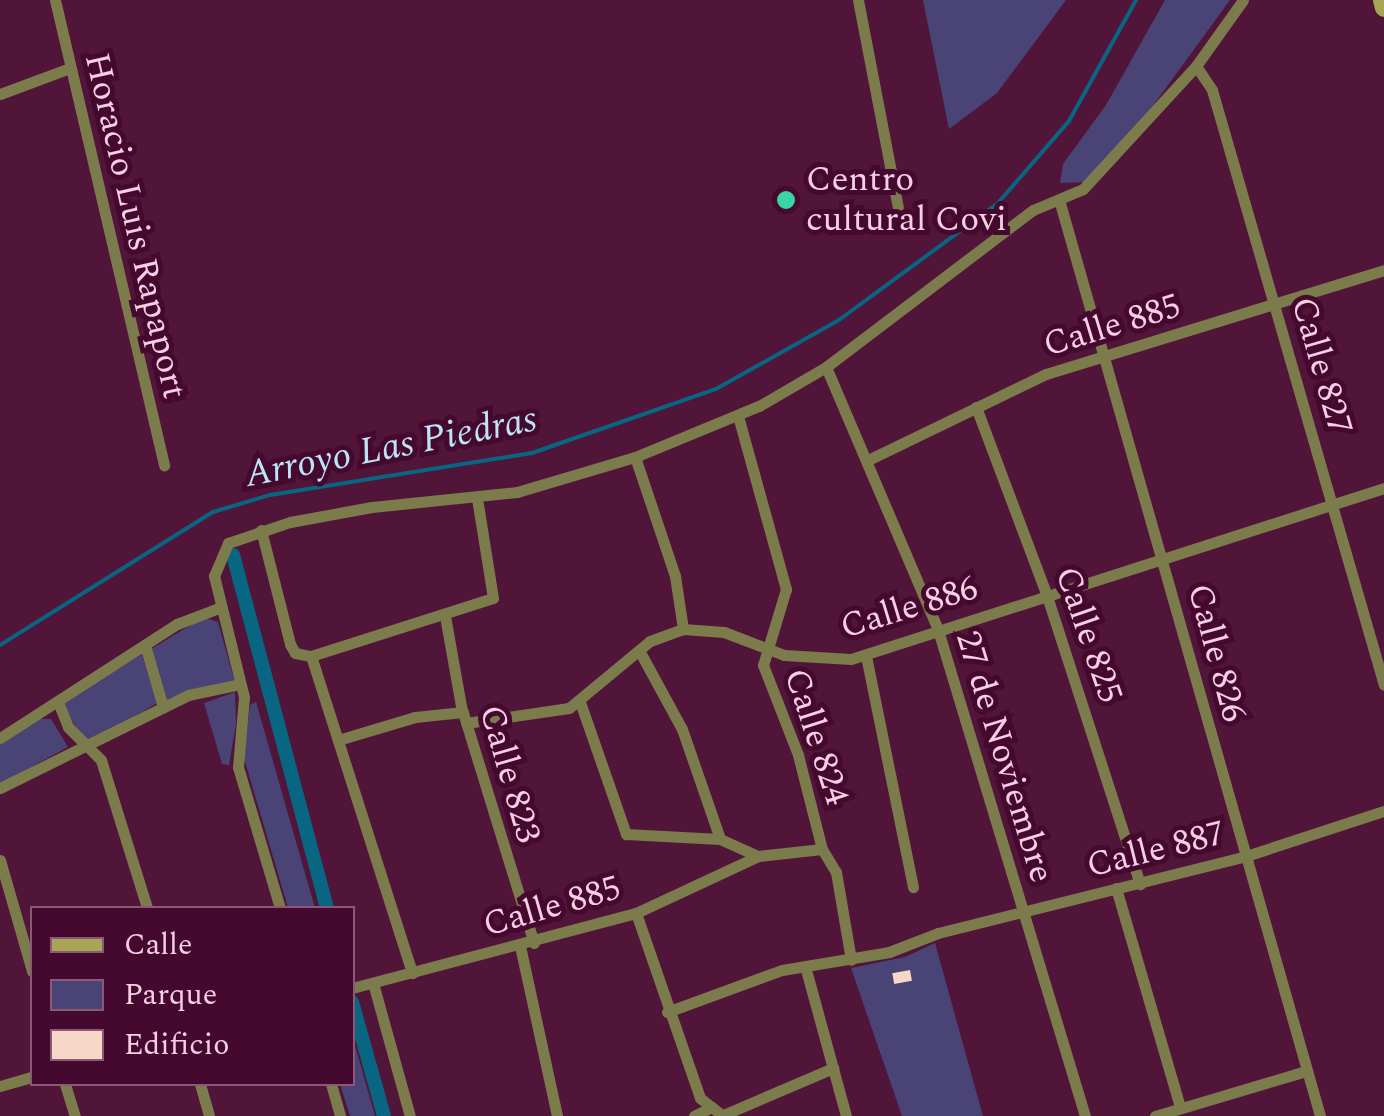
<!DOCTYPE html>
<style>
body{margin:0}
#map{position:relative;width:1384px;height:1116px;overflow:hidden;background:#511539;font-family:Spectral,serif}
div>[style]{position:absolute}
[style*='--x']{left:calc(var(--x)*1px);top:calc(var(--y)*1px);width:calc(var(--w)*1px);rotate:calc(var(--a)*1deg)}
.green>*{inset:0;background:#494376}
.stream>*{height:4px;margin:-2px;padding:0 2px;transform-origin:2px;border-radius:2px;background:#086683}
.canal>*{height:14px;margin:-7px;padding:0 7px;transform-origin:7px;border-radius:7px;background:#086683}
.building>*{inset:0;background:#f6d7c8;transform-origin:0 0}
.minor>*{height:11px;margin:-5.5px;padding:0 5.5px;transform-origin:5.5px;border-radius:5.5px;background:#7c7b4b}
.secondary>*{height:18px;margin:-9px;padding:0 9px;transform-origin:9px;border-radius:9px;background:#a7a556}
.dots>*{width:28px;height:28px;translate:-50% -50%;box-sizing:border-box;border:5px solid #45082f;border-radius:50%}
span{translate:-50% -50%;white-space:nowrap;text-align:center;line-height:1.15;-webkit-text-stroke:10px #45082f;paint-order:stroke}
.poi-label{font-size:35px;color:#f6cfe2}
.left{translate:0 -50%;text-align:left}
.street-label{font-size:35px;color:#f6cfe2}
.water-label{font-size:38px;color:#bde4f6;font-style:italic}
.legend{position:absolute;left:30px;top:906px;width:325px;height:180px;box-sizing:border-box;background:#45082f;border:2px solid #8c5877;margin:0;padding:12px 18px;list-style:none;font-size:30px;color:#f6cfe2}
.legend li{display:flex;align-items:center;gap:20px;height:50px}
.legend b{width:50px;border:2px solid #8c5877}
</style>
<div id="map">
<div class="green">
<div style="clip-path:polygon(923px 0,1066px 0,997px 93px,949px 129px)"></div>
<div style="clip-path:polygon(1165px 0,1230px 0,1128px 140px,1084px 182px,1060px 183px,1063px 164px,1106px 105px)"></div>
<div style="clip-path:polygon(204px 617px,218px 622px,235px 682px,167px 701px,151px 649px)"></div>
<div style="clip-path:polygon(142px 654px,157px 703px,93px 742px,81px 736px,62px 704px)"></div>
<div style="clip-path:polygon(235px 692px,236px 724px,229px 765px,222px 764px,204px 703px)"></div>
<div style="clip-path:polygon(256px 702px,315px 908px,288px 908px,244px 758px,250px 705px)"></div>
<div style="clip-path:polygon(39px 719px,51px 719px,68px 747px,0 784px,0 744px)"></div>
<div style="clip-path:polygon(935px 943px,983px 1116px,902px 1116px,851px 968px,905px 957px)"></div>
<div style="clip-path:polygon(353px 1038px,375px 1116px,350px 1116px,340px 1084px,352px 1084px)"></div>
</div>
<div class="stream">
<div style="--x:0;--y:645;--w:251;--a:-32"></div>
<div style="--x:213;--y:512;--w:59;--a:-16.6"></div>
<div style="--x:270;--y:495;--w:265;--a:-9.1"></div>
<div style="--x:532;--y:453;--w:195;--a:-19.2"></div>
<div style="--x:716;--y:389;--w:141;--a:-29.3"></div>
<div style="--x:839;--y:320;--w:197;--a:-36.3"></div>
<div style="--x:998;--y:203;--w:108;--a:-49.1"></div>
<div style="--x:1069;--y:121;--w:138;--a:-61"></div>
</div>
<div class="canal">
<div style="--x:233;--y:555;--w:365;--a:75.1"></div>
<div style="--x:352;--y:1002;--w:118;--a:74.3"></div>
</div>
<div class="building">
<div style="left:910px;top:970px;width:11px;height:18px;rotate:80deg"></div>
</div>
<div class="minor">
<div style="--x:55;--y:0;--w:478;--a:76.8"></div>
<div style="--x:858;--y:0;--w:211;--a:79.1"></div>
<div style="--x:1196;--y:66;--w:29;--a:56"></div>
<div style="--x:1212;--y:90;--w:619;--a:73.88"></div>
<div style="--x:0;--y:94;--w:75;--a:-20.4"></div>
<div style="--x:1060;--y:203;--w:949;--a:74.1"></div>
<div style="--x:826;--y:367;--w:286;--a:66.9"></div>
<div style="--x:938;--y:630;--w:508;--a:73.17"></div>
<div style="--x:976;--y:407;--w:199;--a:69.4"></div>
<div style="--x:1046;--y:593;--w:306;--a:72.1"></div>
<div style="--x:738;--y:416;--w:180;--a:74.5"></div>
<div style="--x:786;--y:589;--w:79;--a:106.8"></div>
<div style="--x:763;--y:665;--w:97;--a:68.7"></div>
<div style="--x:798;--y:755;--w:97;--a:75.7"></div>
<div style="--x:822;--y:849;--w:27;--a:59"></div>
<div style="--x:836;--y:872;--w:89;--a:80.3"></div>
<div style="--x:635;--y:457;--w:126;--a:71.4"></div>
<div style="--x:675;--y:576;--w:54;--a:81.4"></div>
<div style="--x:868;--y:460;--w:198;--a:-25.8"></div>
<div style="--x:1046;--y:374;--w:354;--a:-17.1"></div>
<div style="--x:261;--y:530;--w:118;--a:75.7"></div>
<div style="--x:290;--y:644;--w:10;--a:61"></div>
<div style="--x:295;--y:653;--w:16;--a:11"></div>
<div style="--x:311;--y:656;--w:191;--a:-17.7"></div>
<div style="--x:493;--y:598;--w:101;--a:-99.1"></div>
<div style="--x:445;--y:616;--w:91;--a:79.9"></div>
<div style="--x:461;--y:706;--w:248;--a:72.9"></div>
<div style="--x:145;--y:645;--w:65;--a:73.8"></div>
<div style="--x:640;--y:652;--w:88;--a:61.4"></div>
<div style="--x:682;--y:729;--w:116;--a:70.9"></div>
<div style="--x:311;--y:656;--w:333;--a:72.3"></div>
<div style="--x:866;--y:656;--w:236;--a:78.5"></div>
<div style="--x:58;--y:702;--w:27;--a:68"></div>
<div style="--x:68;--y:727;--w:47;--a:45"></div>
<div style="--x:101;--y:760;--w:155;--a:72.7"></div>
<div style="--x:580;--y:702;--w:140;--a:70.8"></div>
<div style="--x:626;--y:834;--w:94;--a:3"></div>
<div style="--x:720;--y:839;--w:42;--a:24.1"></div>
<div style="--x:758;--y:856;--w:64;--a:-6.2"></div>
<div style="--x:466;--y:723;--w:104;--a:-8.3"></div>
<div style="--x:569;--y:708;--w:105;--a:-39.6"></div>
<div style="--x:650;--y:641;--w:35;--a:-20"></div>
<div style="--x:683;--y:629;--w:41;--a:4.2"></div>
<div style="--x:724;--y:632;--w:64;--a:21"></div>
<div style="--x:784;--y:655;--w:67;--a:3.4"></div>
<div style="--x:851;--y:659;--w:560;--a:-17.79"></div>
<div style="--x:0;--y:738;--w:211;--a:-32.8"></div>
<div style="--x:177;--y:624;--w:45;--a:-20.9"></div>
<div style="--x:338;--y:740;--w:80;--a:-16.6"></div>
<div style="--x:415;--y:717;--w:48;--a:-5.9"></div>
<div style="--x:0;--y:788;--w:210;--a:-26.3"></div>
<div style="--x:188;--y:695;--w:53;--a:-11.9"></div>
<div style="--x:0;--y:860;--w:116;--a:73.9"></div>
<div style="--x:1116;--y:888;--w:228;--a:73.7"></div>
<div style="--x:280;--y:908;--w:147;--a:-106.6"></div>
<div style="--x:238;--y:767;--w:70;--a:-85.1"></div>
<div style="--x:244;--y:697;--w:125;--a:-103.9"></div>
<div style="--x:214;--y:576;--w:36;--a:-67"></div>
<div style="--x:228;--y:543;--w:65;--a:-18.7"></div>
<div style="--x:290;--y:522;--w:83;--a:-10.4"></div>
<div style="--x:372;--y:507;--w:146;--a:-5.9"></div>
<div style="--x:517;--y:492;--w:123;--a:-16.5"></div>
<div style="--x:635;--y:457;--w:134;--a:-22.4"></div>
<div style="--x:759;--y:406;--w:78;--a:-30.2"></div>
<div style="--x:826;--y:367;--w:260;--a:-37.2"></div>
<div style="--x:1033;--y:210;--w:54;--a:-22.8"></div>
<div style="--x:1083;--y:189;--w:167;--a:-47.4"></div>
<div style="--x:1196;--y:66;--w:81;--a:-54.5"></div>
<div style="--x:636;--y:913;--w:196;--a:70.9"></div>
<div style="--x:700;--y:1098;--w:29;--a:38"></div>
<div style="--x:520;--y:946;--w:174;--a:77.7"></div>
<div style="--x:805;--y:966;--w:156;--a:74.7"></div>
<div style="--x:373;--y:983;--w:138;--a:74.5"></div>
<div style="--x:352;--y:988;--w:294;--a:-14.8"></div>
<div style="--x:636;--y:913;--w:135;--a:-25"></div>
<div style="--x:667;--y:1012;--w:122;--a:-20.1"></div>
<div style="--x:782;--y:970;--w:109;--a:-9.5"></div>
<div style="--x:889;--y:952;--w:53;--a:-21.2"></div>
<div style="--x:938;--y:933;--w:314;--a:-14"></div>
<div style="--x:1243;--y:857;--w:148;--a:-18.1"></div>
<div style="--x:65;--y:1084;--w:34;--a:73"></div>
<div style="--x:200;--y:1084;--w:33;--a:74"></div>
<div style="--x:331;--y:1084;--w:33;--a:74"></div>
<div style="--x:0;--y:1086;--w:33;--a:-16"></div>
<div style="--x:723;--y:1115;--w:120;--a:-23.1"></div>
<div style="--x:694;--y:1116;--w:20;--a:-27"></div>
<div style="--x:1155;--y:1116;--w:158;--a:-16.6"></div>
</div>
<div class="secondary">
<div style="--x:1382;--y:0;--w:8;--a:76"></div>
</div>
<div class="dots">
<div style="left:786px;top:200px;background:#3bd4a4"></div>
</div>
<div class="poi-label">
<span class="left" style="left:806px;top:200px">Centro<br>cultural Covi</span>
</div>
<div class="street-label">
<span style="left:135px;top:226px;rotate:77deg">Horacio Luis Rapaport</span>
<span style="left:1112px;top:326px;rotate:-17deg">Calle 885</span>
<span style="left:1321px;top:366px;rotate:74deg">Calle 827</span>
<span style="left:909px;top:608px;rotate:-17deg">Calle 886</span>
<span style="left:1088px;top:635px;rotate:71deg">Calle 825</span>
<span style="left:1216px;top:653px;rotate:75deg">Calle 826</span>
<span style="left:816px;top:737px;rotate:72deg">Calle 824</span>
<span style="left:1004px;top:757px;rotate:73deg">27 de Noviembre</span>
<span style="left:509px;top:774px;rotate:74deg">Calle 823</span>
<span style="left:1156px;top:850px;rotate:-14deg">Calle 887</span>
<span style="left:552px;top:907px;rotate:-16deg">Calle 885</span>
</div>
<div class="water-label">
<span style="left:391px;top:448px;rotate:-11deg">Arroyo Las Piedras</span>
</div>
<ul class="legend">
<li><b style="height:12px;background:#a7a556"></b>Calle</li>
<li><b style="height:28px;background:#494376"></b>Parque</li>
<li><b style="height:28px;background:#f6d7c8"></b>Edificio</li>
</ul>
</div>
